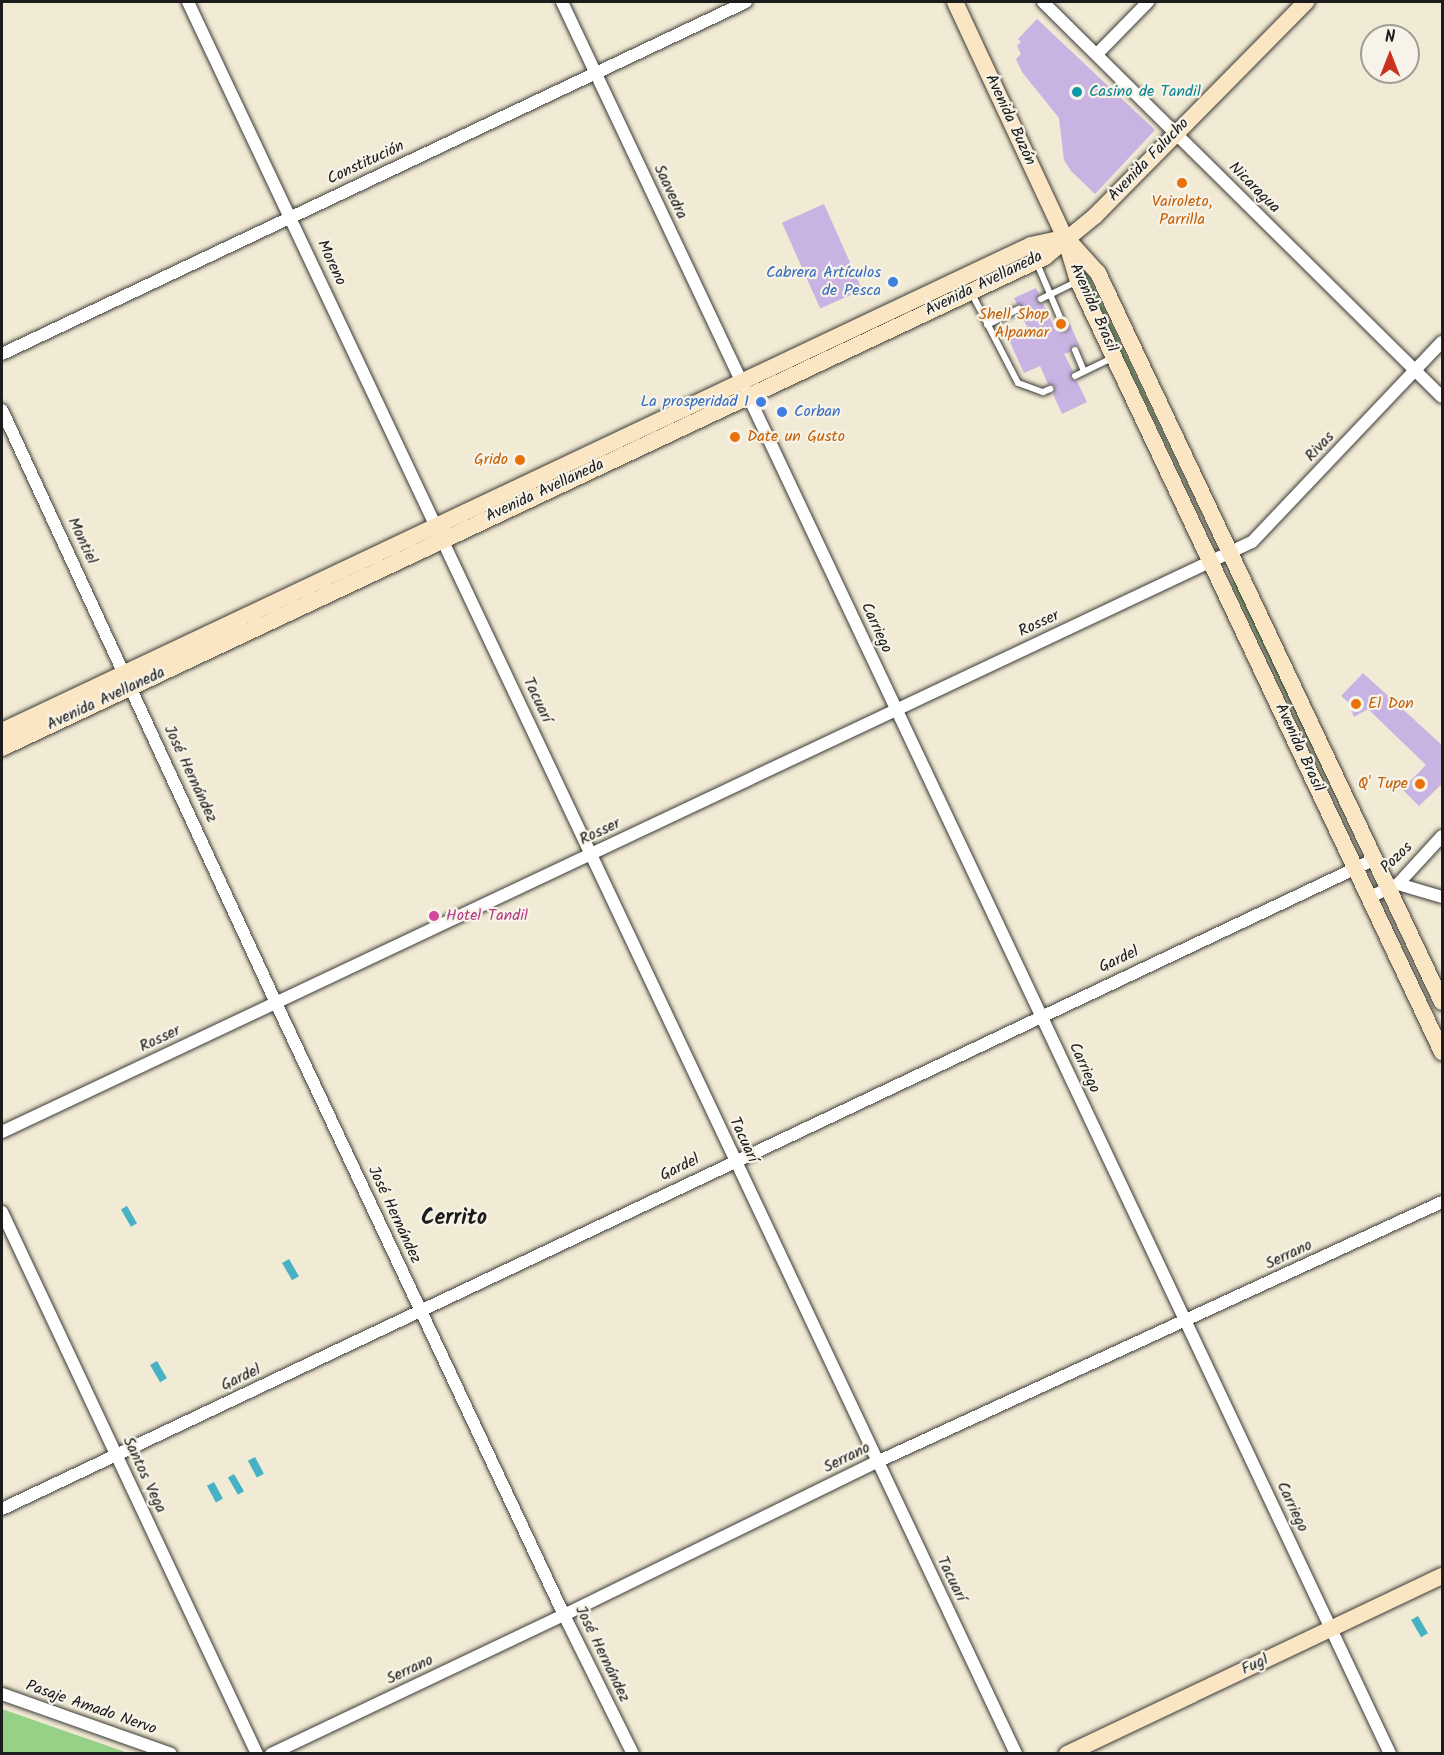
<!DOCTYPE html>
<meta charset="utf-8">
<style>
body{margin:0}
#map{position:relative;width:1444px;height:1755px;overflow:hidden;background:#f1ead4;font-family:Kalam,sans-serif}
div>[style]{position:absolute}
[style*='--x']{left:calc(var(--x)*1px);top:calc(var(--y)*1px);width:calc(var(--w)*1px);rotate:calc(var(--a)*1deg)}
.green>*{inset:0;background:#95d287}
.water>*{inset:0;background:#46b2c4;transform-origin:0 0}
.building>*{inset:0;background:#c9b3e3;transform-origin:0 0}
.roads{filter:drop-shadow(0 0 2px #3c3b38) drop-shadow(0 0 2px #3c3b38)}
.lane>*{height:6px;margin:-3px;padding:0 3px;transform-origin:3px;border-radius:3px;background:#fff}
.street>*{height:12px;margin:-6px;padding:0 6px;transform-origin:6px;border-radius:6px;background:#fff}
.secondary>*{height:16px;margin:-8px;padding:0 8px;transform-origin:8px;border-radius:8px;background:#fbe6c4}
.dots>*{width:16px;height:16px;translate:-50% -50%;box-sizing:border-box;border:3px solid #f7f3e8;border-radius:50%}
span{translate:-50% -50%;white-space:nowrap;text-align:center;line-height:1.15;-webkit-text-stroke:4.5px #f7f3e8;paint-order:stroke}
.culture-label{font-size:16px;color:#0d838f}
.left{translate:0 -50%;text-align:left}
.street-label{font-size:16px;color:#1c1c1c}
.food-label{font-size:16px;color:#c56008}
.right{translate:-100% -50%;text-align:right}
.shop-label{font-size:16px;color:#366cbe}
.hotel-label{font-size:16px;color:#b23c85}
.district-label{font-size:22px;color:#1c1c1c;font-weight:700}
.frame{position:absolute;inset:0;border:3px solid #1c1c1c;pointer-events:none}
.north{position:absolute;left:1360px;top:24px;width:60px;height:60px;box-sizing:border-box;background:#f7f3e8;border:2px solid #9f9d96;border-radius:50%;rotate:0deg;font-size:16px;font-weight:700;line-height:24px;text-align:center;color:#1c1c1c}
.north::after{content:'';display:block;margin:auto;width:21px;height:27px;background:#c8321e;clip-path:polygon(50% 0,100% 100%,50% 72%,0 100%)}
</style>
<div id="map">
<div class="green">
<div style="clip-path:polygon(1088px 275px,1217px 548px,1085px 278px)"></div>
<div style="clip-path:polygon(1236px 581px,1357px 842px,1232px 583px)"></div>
<div style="clip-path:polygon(2px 1709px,128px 1753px,2px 1753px)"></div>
</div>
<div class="water">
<div style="left:127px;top:1206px;width:20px;height:7px;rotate:60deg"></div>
<div style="left:289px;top:1259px;width:20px;height:8px;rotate:60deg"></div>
<div style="left:157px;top:1361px;width:20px;height:8px;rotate:60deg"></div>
<div style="left:255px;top:1457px;width:19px;height:8px;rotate:62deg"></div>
<div style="left:234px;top:1474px;width:20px;height:7px;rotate:60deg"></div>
<div style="left:214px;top:1482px;width:19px;height:8px;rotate:62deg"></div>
<div style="left:1418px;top:1616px;width:20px;height:8px;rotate:60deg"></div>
</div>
<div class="building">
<div style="clip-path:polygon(1037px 19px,1155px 130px,1095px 194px,1071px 171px,1064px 160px,1059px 118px,1022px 72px,1016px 59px,1021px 54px,1017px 46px,1021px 42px,1018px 39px)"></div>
<div style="left:824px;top:204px;width:94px;height:46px;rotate:66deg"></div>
<div style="clip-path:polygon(1036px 288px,1039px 294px,1036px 301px,1043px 304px,1056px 330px,1067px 332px,1070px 324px,1080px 347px,1073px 345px,1070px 352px,1064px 354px,1073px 371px,1070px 378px,1077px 381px,1087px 402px,1062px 414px,1053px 394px,1055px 386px,1048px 384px,1040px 366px,1024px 373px,1009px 340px,1029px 331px,1021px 314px,1024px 307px,1017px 304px,1014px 298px)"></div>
<div style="clip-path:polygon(1363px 673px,1443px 746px,1443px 783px,1419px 806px,1402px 789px,1426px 765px,1368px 709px,1354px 717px,1348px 702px,1341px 696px)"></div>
</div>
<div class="roads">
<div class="lane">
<div style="--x:1036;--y:261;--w:72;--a:67"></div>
<div style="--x:971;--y:292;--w:102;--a:62.7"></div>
<div style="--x:1018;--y:383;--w:27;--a:20"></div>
<div style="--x:1043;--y:392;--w:8;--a:-23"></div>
<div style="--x:1041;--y:299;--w:39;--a:-26"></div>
<div style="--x:987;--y:325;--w:36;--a:-27"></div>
<div style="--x:1075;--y:350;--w:23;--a:67"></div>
<div style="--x:1075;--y:376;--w:41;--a:-25.9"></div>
</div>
<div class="street">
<div style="--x:188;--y:2;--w:1938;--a:64.7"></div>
<div style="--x:562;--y:2;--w:1938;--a:64.7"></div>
<div style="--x:1043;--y:2;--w:561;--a:44.71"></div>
<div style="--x:1097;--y:54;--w:73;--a:-45.6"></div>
<div style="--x:2;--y:354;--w:823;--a:-25.32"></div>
<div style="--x:2;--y:410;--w:653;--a:65.2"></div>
<div style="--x:276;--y:1003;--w:676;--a:64.8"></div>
<div style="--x:564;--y:1615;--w:155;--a:63.6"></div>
<div style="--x:1398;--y:884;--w:46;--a:16.5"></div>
<div style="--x:1370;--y:897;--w:31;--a:-25"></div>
<div style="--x:1398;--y:884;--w:65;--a:-47.5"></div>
<div style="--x:2;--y:1132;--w:1382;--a:-25.27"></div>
<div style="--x:1252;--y:542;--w:276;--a:-46.5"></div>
<div style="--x:2;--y:1212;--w:599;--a:64.8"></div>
<div style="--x:2;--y:1509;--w:1517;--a:-25.33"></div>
<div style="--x:2;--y:1694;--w:179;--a:19.5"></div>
<div style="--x:271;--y:1754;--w:324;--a:-25.4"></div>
<div style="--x:564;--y:1615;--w:348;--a:-26.1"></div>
<div style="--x:877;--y:1462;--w:622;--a:-24.71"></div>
</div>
<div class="secondary">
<div style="--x:955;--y:2;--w:260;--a:65"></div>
<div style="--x:1065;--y:238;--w:45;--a:73.2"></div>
<div style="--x:1078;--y:281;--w:853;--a:64.73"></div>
<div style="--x:1068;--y:240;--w:45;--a:47.7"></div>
<div style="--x:1098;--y:273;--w:806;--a:64.74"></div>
<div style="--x:2;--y:731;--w:1138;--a:-25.28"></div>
<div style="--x:1031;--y:245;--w:34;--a:-12"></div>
<div style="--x:2;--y:748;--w:1153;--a:-25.21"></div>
<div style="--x:1045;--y:257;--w:65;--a:-39.4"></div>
<div style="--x:1095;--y:216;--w:301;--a:-45.4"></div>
<div style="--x:1067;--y:1754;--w:415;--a:-25.4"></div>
</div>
</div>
<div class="dots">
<div style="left:1077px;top:92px;background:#0f9aa8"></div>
<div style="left:1182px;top:183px;background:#e8710a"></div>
<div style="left:893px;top:282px;background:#3f7fe0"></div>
<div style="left:1061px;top:324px;background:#e8710a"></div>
<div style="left:761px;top:402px;background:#3f7fe0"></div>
<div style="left:782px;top:412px;background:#3f7fe0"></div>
<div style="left:735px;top:437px;background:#e8710a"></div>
<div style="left:520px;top:460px;background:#e8710a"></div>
<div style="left:1356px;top:704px;background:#e8710a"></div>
<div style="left:1420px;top:784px;background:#e8710a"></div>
<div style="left:434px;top:916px;background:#d1479c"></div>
</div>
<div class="culture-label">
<span class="left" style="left:1089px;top:92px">Casino de Tandil</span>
</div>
<div class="street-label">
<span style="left:1010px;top:120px;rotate:65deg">Avenida Buzón</span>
<span style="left:1149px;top:160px;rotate:-46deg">Avenida Falucho</span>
<span style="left:366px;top:163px;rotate:-25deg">Constitución</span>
<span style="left:1254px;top:188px;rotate:45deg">Nicaragua</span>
<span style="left:670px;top:192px;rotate:65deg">Saavedra</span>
<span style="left:331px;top:263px;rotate:65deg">Moreno</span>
<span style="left:984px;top:284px;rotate:-26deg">Avenida Avellaneda</span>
<span style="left:1093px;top:308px;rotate:66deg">Avenida Brasil</span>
<span style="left:1320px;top:447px;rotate:-47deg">Rivas</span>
<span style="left:545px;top:491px;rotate:-25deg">Avenida Avellaneda</span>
<span style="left:82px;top:541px;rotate:65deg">Montiel</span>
<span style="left:1039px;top:624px;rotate:-25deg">Rosser</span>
<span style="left:876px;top:628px;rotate:65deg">Carriego</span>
<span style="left:106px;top:699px;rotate:-25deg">Avenida Avellaneda</span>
<span style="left:537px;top:700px;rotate:65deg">Tacuarí</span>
<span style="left:1299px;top:748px;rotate:65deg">Avenida Brasil</span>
<span style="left:190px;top:774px;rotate:65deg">José Hernández</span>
<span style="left:600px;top:832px;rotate:-25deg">Rosser</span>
<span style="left:1397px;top:858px;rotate:-44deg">Pozos</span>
<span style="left:1119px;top:960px;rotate:-25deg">Gardel</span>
<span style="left:160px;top:1039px;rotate:-25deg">Rosser</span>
<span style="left:1084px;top:1068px;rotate:65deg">Carriego</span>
<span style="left:743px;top:1140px;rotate:65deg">Tacuarí</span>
<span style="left:680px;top:1168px;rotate:-26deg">Gardel</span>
<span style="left:394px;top:1215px;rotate:65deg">José Hernández</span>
<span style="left:1289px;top:1255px;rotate:-25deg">Serrano</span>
<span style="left:241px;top:1378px;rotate:-25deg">Gardel</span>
<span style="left:847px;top:1458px;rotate:-26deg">Serrano</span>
<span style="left:144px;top:1475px;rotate:65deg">Santos Vega</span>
<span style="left:1292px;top:1507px;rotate:65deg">Carriego</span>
<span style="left:951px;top:1579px;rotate:64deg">Tacuarí</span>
<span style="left:602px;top:1654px;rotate:64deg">José Hernández</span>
<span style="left:1255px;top:1665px;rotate:-25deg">Fugl</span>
<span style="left:410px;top:1670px;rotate:-25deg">Serrano</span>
<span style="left:91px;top:1708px;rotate:19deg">Pasaje Amado Nervo</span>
</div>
<div class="food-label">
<span style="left:1182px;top:211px">Vairoleto,<br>Parrilla</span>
<span class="right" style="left:1049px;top:324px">Shell Shop<br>Alpamar</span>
<span class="left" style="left:747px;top:437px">Date un Gusto</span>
<span class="right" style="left:508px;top:460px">Grido</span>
<span class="left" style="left:1368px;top:704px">El Don</span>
<span class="right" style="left:1408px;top:784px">Q' Tupe</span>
</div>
<div class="shop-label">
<span class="right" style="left:881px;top:282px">Cabrera Artículos<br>de Pesca</span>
<span class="right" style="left:749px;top:402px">La prosperidad 1</span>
<span class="left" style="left:794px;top:412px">Corban</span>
</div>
<div class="hotel-label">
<span class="left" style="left:446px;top:916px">Hotel Tandil</span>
</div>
<div class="district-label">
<span style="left:454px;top:1219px">Cerrito</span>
</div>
<div class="frame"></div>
<div class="north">N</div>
</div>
